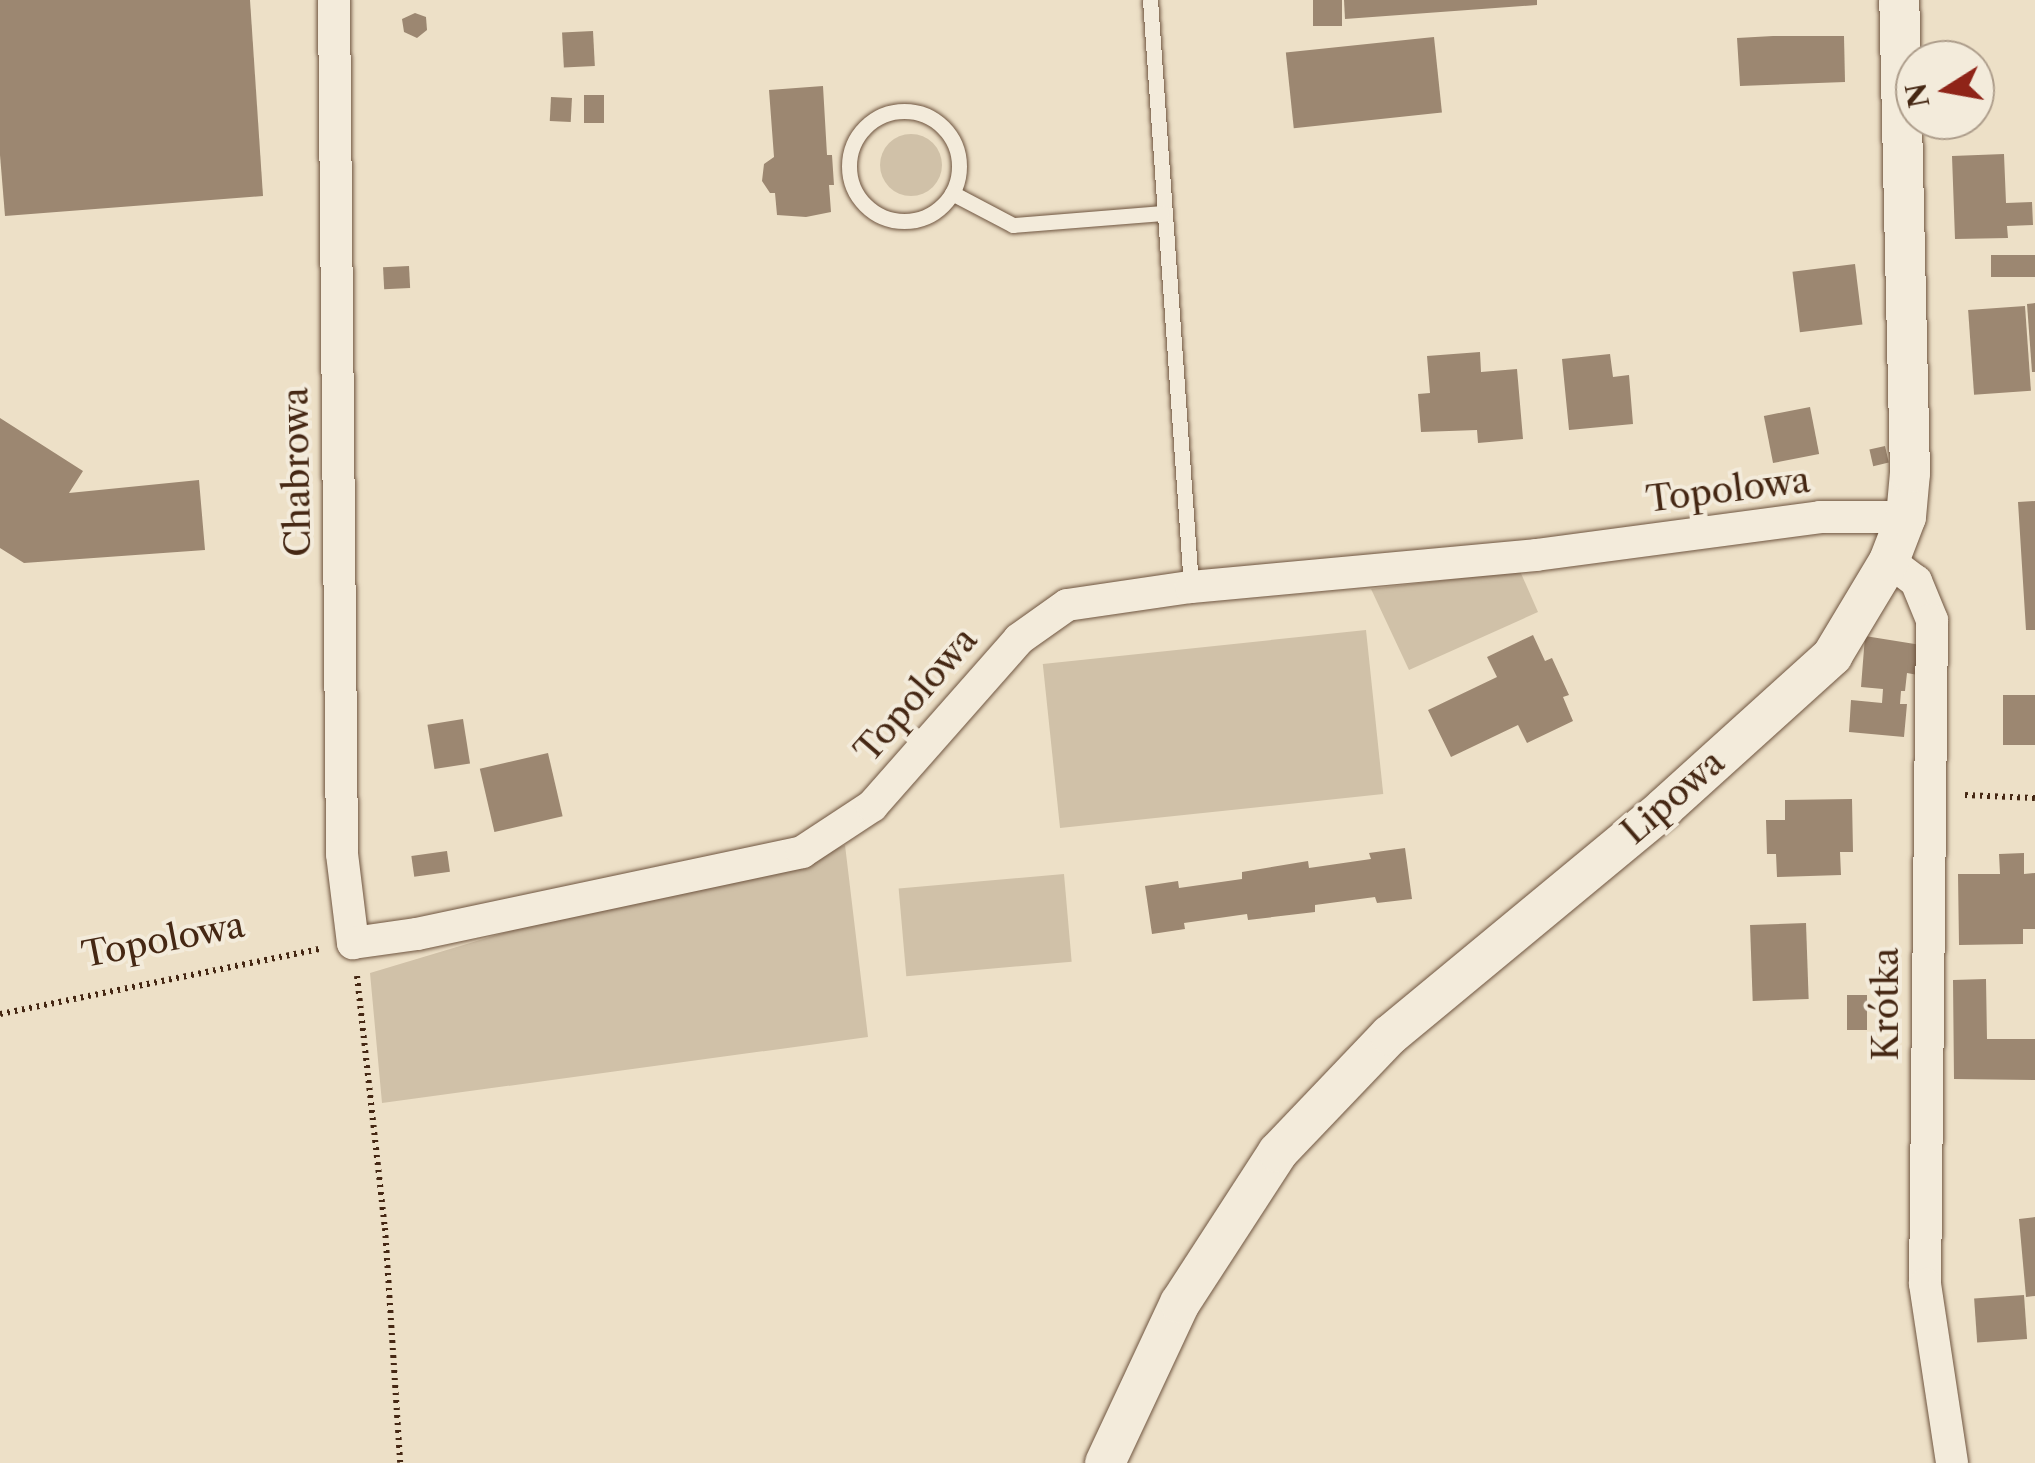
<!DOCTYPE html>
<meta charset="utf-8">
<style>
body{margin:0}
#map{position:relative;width:2035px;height:1463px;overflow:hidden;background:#ede0c7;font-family:"Libre Caslon Text",serif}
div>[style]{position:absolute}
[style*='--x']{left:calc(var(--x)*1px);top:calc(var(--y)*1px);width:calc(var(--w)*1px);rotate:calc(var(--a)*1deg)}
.green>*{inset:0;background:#d0c1a8;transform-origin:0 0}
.round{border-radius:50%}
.building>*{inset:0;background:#9c8771;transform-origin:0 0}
.path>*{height:6px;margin-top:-3px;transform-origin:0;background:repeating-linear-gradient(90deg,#452713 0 2.5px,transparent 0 7.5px)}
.roads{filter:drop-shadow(0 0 2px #6f5540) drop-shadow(0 0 2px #6f5540)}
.service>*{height:15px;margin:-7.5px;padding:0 7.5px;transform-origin:7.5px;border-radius:7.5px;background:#f3ebdb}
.service>.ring{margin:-7.5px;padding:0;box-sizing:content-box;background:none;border:15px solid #f3ebdb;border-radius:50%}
.minor>*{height:32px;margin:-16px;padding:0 16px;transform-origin:16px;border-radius:16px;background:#f3ebdb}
.tertiary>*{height:40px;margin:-20px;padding:0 20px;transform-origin:20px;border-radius:20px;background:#f3ebdb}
span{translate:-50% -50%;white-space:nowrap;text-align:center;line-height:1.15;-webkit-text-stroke:8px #f3ebdb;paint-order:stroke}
.street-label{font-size:35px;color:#452713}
.north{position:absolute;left:1895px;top:40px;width:100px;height:100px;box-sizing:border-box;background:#f3ebdb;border:2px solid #ad9d8b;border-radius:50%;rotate:259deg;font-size:28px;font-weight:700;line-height:40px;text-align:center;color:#452713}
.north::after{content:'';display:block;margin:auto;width:35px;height:45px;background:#8f2418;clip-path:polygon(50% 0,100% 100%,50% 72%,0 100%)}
</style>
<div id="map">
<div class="green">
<div class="round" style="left:880px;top:134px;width:62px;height:62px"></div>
<div style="clip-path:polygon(1520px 571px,1538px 612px,1409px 670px,1371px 589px)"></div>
<div style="left:1366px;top:630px;width:165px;height:325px;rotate:84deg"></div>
<div style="clip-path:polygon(845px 845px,868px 1037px,382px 1103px,370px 973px,523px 927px,789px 868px)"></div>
<div style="left:1064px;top:874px;width:88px;height:166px;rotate:85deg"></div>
</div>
<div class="building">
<div style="clip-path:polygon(0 0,250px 0,263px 196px,5px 216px,0 155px)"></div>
<div style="left:1313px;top:0;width:29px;height:26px"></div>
<div style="clip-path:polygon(1344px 0,1537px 0,1537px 5px,1345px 19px)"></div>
<div style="clip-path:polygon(415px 13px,426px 17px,427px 30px,417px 38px,404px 32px,402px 19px)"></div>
<div style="left:593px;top:31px;width:35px;height:31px;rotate:87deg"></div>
<div style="clip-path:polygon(1773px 36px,1844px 36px,1845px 82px,1740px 86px,1737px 38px)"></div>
<div style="left:1434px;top:37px;width:76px;height:149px;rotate:84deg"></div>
<div style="clip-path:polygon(823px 86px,827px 155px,832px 155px,834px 185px,829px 185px,831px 212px,806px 217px,777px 215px,775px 193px,770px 193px,762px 181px,764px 164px,774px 157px,769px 90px)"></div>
<div style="left:584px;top:95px;width:20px;height:28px"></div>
<div style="left:551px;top:97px;width:21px;height:24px;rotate:3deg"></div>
<div style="clip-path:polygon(2004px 154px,2006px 203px,2032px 202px,2033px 225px,2007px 226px,2008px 238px,1955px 239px,1952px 156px)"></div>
<div style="left:2035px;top:255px;width:22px;height:44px;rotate:90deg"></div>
<div style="left:1855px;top:264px;width:61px;height:63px;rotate:83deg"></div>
<div style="left:409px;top:266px;width:22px;height:26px;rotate:87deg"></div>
<div style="clip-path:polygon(2035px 303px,2035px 372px,2032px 372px,2027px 304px)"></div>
<div style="left:2025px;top:306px;width:85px;height:57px;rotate:86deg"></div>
<div style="clip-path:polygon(1480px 352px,1481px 372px,1517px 369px,1523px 439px,1478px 443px,1477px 430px,1421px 432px,1418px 394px,1430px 393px,1427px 356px)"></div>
<div style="clip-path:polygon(1610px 354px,1613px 377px,1629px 375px,1633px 424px,1569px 430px,1562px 359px)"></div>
<div style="left:1810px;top:407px;width:48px;height:47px;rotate:79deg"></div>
<div style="clip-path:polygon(0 418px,83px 471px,69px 493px,199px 480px,205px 550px,24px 563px,0 548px)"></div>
<div style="left:1885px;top:446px;width:17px;height:16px;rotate:77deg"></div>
<div style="clip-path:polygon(2035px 501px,2035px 630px,2026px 630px,2018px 502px)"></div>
<div style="clip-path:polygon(1533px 635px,1545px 661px,1552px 658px,1569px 695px,1563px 697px,1573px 721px,1527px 743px,1518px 725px,1451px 757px,1428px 710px,1497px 677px,1487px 657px)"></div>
<div style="clip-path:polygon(1865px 636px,1921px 645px,1918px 675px,1907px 673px,1905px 691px,1901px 691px,1900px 704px,1907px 704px,1904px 737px,1849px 732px,1851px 700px,1882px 703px,1883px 689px,1861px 687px)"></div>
<div style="left:2035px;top:695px;width:50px;height:32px;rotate:90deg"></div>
<div style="left:463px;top:719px;width:45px;height:36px;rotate:81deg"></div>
<div style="left:548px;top:753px;width:65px;height:70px;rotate:77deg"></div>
<div style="clip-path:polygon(1852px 799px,1853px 852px,1840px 852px,1841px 875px,1777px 877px,1776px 854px,1767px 854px,1766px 820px,1785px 820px,1785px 800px)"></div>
<div style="clip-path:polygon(1405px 848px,1412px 899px,1377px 903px,1375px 897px,1315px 905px,1315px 912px,1248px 920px,1247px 914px,1184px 923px,1185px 929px,1152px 934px,1145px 886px,1178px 881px,1179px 888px,1242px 879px,1242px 872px,1308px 861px,1309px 868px,1371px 859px,1369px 853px)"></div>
<div style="left:447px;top:851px;width:21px;height:36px;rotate:82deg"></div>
<div style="clip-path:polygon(2024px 853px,2024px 874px,2035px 873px,2035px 929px,2023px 929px,2023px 944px,1959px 945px,1958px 874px,2000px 874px,1999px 854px)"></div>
<div style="left:1806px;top:923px;width:76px;height:56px;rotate:88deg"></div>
<div style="clip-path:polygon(1986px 979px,1987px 1039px,2035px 1039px,2035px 1080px,1954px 1079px,1953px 980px)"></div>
<div style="left:1847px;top:995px;width:20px;height:35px"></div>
<div style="clip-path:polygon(2035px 1217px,2035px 1296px,2026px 1297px,2019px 1219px)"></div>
<div style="left:2024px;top:1295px;width:44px;height:50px;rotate:86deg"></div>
</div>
<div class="path">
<div style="--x:1965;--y:795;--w:70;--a:2.5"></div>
<div style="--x:357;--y:976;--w:254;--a:83.7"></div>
<div style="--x:385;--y:1228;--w:235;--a:86.3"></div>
<div style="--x:0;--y:1014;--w:327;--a:-11.5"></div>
</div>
<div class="roads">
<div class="service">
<div style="--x:1150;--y:0;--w:588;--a:86"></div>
<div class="ring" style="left:849px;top:111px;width:95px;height:95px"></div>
<div style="--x:952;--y:193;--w:69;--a:27.7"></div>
<div style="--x:1013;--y:225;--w:149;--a:-4.6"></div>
</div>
<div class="minor">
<div style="--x:334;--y:0;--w:854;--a:89.46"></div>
<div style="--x:342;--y:854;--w:90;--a:83"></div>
<div style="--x:353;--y:943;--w:65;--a:-8"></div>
<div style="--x:417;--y:934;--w:394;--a:-12"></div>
<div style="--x:802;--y:852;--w:84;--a:-33.3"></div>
<div style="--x:872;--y:806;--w:222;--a:-48.6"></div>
<div style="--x:1019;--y:639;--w:59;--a:-35.3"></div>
<div style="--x:1067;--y:605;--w:125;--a:-8.3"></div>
<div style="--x:1191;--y:587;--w:346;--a:-5.3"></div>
<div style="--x:1536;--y:555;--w:287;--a:-7.6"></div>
<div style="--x:1820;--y:517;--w:86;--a:0"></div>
<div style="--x:1889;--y:561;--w:34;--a:37"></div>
<div style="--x:1916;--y:581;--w:42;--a:67.7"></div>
<div style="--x:1932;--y:620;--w:664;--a:90.6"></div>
<div style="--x:1925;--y:1284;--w:181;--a:81.4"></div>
</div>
<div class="tertiary">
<div style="--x:1105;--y:1463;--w:177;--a:-64.9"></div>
<div style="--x:1180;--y:1303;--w:180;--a:-57"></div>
<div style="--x:1278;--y:1152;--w:162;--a:-46.3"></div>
<div style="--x:1390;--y:1035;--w:356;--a:-39.6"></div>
<div style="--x:1664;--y:808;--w:227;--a:-42.1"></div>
<div style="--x:1832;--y:656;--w:111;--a:-59"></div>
<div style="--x:1889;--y:561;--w:47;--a:-68.9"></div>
<div style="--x:1906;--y:517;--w:44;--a:-84.8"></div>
<div style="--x:1910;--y:473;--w:473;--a:-91.3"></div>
</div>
</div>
<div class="street-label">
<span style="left:297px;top:472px;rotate:-91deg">Chabrowa</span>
<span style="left:1728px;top:490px;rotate:-7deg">Topolowa</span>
<span style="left:916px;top:695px;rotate:-49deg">Topolowa</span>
<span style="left:1673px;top:797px;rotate:-41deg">Lipowa</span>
<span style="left:163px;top:940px;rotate:-11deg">Topolowa</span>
<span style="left:1886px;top:1004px;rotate:-90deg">Krótka</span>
</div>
<div class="north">N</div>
</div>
